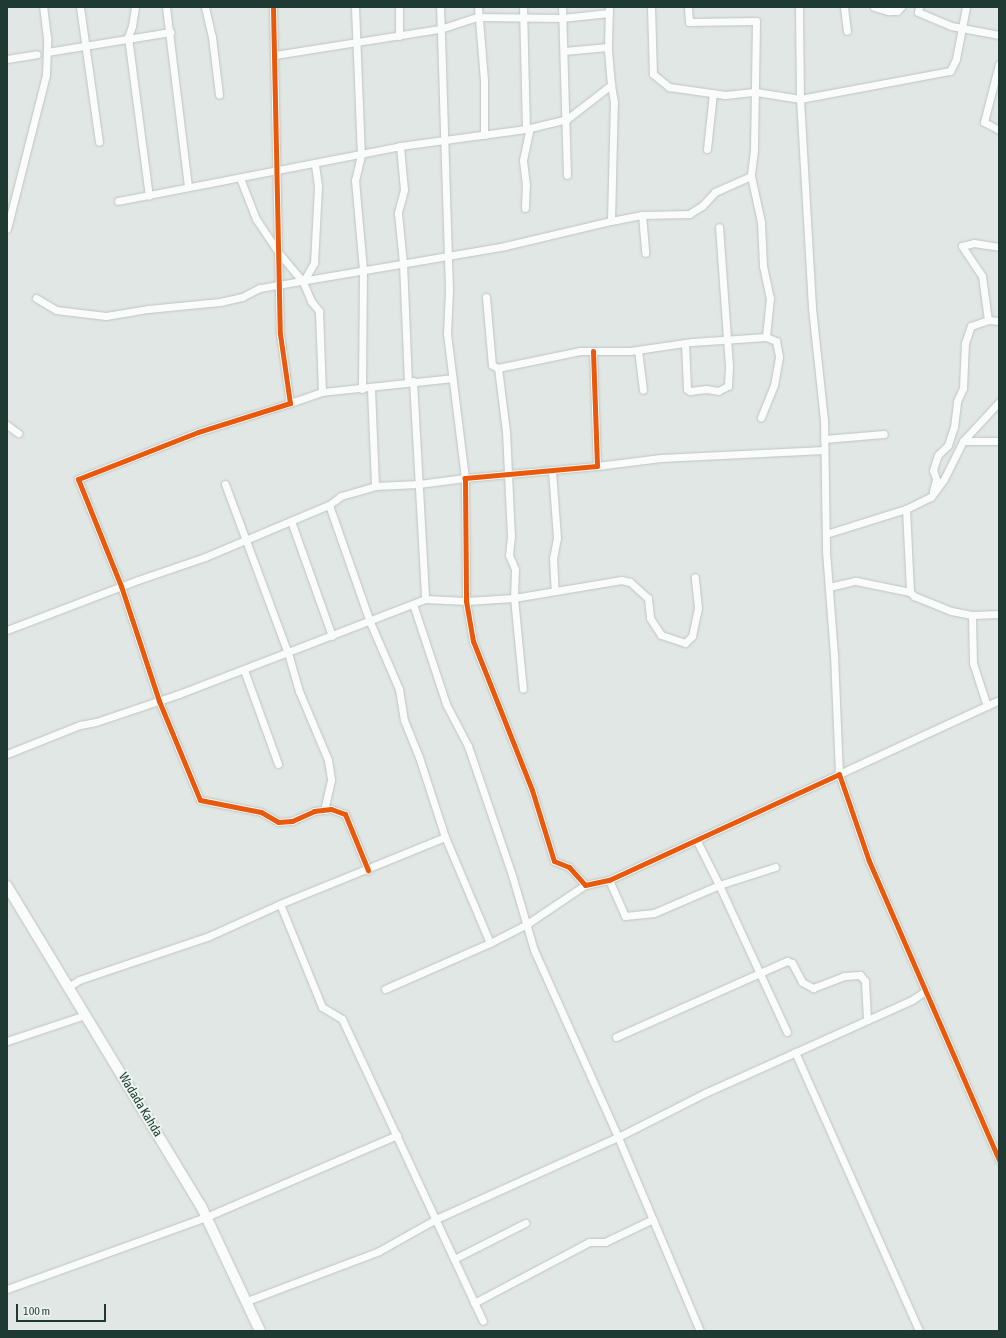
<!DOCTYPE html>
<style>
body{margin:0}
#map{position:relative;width:1006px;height:1338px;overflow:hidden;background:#e1e7e4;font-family:"Asap Condensed",sans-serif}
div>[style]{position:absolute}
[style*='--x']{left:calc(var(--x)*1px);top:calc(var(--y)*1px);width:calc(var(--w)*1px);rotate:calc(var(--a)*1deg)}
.roads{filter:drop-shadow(0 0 1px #bec4c1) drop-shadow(0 0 1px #bec4c1)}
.minor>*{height:7px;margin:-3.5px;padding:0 3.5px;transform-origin:3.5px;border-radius:3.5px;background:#fafbfb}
.secondary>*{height:10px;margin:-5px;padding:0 5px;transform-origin:5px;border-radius:5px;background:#fafbfb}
.cycleway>*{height:5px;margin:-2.5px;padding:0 2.5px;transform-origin:2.5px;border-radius:2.5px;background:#e8590c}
span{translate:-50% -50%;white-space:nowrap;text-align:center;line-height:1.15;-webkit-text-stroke:4px #eef7f2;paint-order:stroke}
.street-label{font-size:13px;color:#1f3a32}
.frame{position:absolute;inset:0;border:8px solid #1f3a32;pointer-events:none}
.scale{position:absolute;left:16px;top:1304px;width:90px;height:18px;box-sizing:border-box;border:2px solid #1f3a32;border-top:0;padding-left:5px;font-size:12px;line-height:14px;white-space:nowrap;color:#1f3a32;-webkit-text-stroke:3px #eef7f2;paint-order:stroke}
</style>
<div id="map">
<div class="roads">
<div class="minor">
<div style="--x:80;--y:7;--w:136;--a:82"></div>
<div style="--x:135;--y:7;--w:19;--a:99"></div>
<div style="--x:132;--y:26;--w:12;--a:110"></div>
<div style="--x:128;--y:37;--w:160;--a:82.5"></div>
<div style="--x:166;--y:7;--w:181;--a:83"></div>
<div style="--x:205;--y:7;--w:31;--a:77"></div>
<div style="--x:212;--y:37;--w:58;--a:83.1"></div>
<div style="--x:273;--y:7;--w:327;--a:88.8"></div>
<div style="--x:280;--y:334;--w:70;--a:81.8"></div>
<div style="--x:290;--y:403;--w:96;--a:162.5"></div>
<div style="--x:198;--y:432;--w:129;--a:158.6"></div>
<div style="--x:78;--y:479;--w:115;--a:68.1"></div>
<div style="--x:121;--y:586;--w:121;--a:71.7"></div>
<div style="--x:159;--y:701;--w:107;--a:67.5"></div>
<div style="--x:200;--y:800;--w:62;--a:11.1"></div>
<div style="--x:261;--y:812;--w:20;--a:30"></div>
<div style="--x:278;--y:822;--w:14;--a:-4"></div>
<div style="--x:292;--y:821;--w:24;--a:-24"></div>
<div style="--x:314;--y:811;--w:17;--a:-7"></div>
<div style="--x:331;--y:809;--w:15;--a:20"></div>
<div style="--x:345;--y:814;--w:61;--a:67.7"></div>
<div style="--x:355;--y:7;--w:148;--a:87.7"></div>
<div style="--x:361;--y:155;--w:26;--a:103"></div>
<div style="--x:355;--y:180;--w:90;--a:84.9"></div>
<div style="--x:363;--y:270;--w:119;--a:90.5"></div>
<div style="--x:478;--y:7;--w:73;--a:85.3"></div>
<div style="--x:484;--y:80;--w:55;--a:90"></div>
<div style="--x:523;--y:7;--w:122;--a:88.6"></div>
<div style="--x:562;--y:7;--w:168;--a:88.3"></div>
<div style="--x:651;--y:7;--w:67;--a:88.3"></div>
<div style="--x:653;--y:74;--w:21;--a:39"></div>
<div style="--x:669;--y:87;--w:57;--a:8.1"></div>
<div style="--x:725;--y:95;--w:31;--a:-6"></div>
<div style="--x:756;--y:92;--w:45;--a:9"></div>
<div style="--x:800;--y:99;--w:153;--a:-10.6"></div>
<div style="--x:950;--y:71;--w:13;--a:-63"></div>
<div style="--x:956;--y:59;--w:53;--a:-79.1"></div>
<div style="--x:688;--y:7;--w:15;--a:86"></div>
<div style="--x:689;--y:22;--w:67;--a:-0.9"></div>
<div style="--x:756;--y:21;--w:129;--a:90.9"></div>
<div style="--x:754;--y:150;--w:26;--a:97"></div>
<div style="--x:751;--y:176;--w:47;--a:77.7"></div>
<div style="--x:761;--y:222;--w:44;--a:87.4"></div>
<div style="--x:763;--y:266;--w:33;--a:78"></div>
<div style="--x:770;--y:298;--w:39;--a:96"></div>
<div style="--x:799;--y:7;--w:92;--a:89.4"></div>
<div style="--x:800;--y:99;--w:209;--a:86.7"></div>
<div style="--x:812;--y:308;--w:113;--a:83.9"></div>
<div style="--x:824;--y:420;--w:131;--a:89.1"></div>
<div style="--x:826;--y:551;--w:104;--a:85.6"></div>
<div style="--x:834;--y:655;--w:119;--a:87.6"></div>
<div style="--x:839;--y:774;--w:176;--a:-24.8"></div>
<div style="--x:844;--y:7;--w:24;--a:83"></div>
<div style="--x:874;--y:7;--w:15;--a:16"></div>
<div style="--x:888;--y:11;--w:9;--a:0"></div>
<div style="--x:897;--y:11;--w:6;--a:-45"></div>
<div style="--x:919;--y:7;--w:5;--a:101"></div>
<div style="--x:918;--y:12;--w:36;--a:23"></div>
<div style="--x:951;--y:26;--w:49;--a:10.6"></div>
<div style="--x:399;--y:36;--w:29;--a:-90"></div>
<div style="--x:564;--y:51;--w:44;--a:-5.2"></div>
<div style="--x:47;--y:52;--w:125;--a:-9.2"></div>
<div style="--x:275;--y:55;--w:167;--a:-9"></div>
<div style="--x:440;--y:29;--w:40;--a:-18"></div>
<div style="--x:478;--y:17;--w:84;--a:0.7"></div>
<div style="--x:562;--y:18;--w:47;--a:-6.1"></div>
<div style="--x:7;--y:59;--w:30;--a:-9"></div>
<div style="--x:999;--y:64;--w:60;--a:104.5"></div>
<div style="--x:984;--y:122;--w:17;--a:28"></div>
<div style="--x:400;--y:146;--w:44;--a:84.8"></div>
<div style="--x:404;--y:190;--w:24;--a:105"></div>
<div style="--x:398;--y:213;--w:50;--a:84.3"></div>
<div style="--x:403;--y:263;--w:118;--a:87.6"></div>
<div style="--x:707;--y:149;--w:56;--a:-83.9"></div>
<div style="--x:240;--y:178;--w:44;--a:68.7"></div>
<div style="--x:256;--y:219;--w:40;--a:56"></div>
<div style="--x:278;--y:252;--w:39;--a:50"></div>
<div style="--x:303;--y:282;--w:21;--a:67"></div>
<div style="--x:311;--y:301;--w:13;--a:51"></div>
<div style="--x:319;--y:311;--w:81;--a:87.9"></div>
<div style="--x:118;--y:201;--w:287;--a:-11"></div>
<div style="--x:400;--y:146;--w:127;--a:-7.7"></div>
<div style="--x:526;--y:129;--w:42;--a:-13.7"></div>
<div style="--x:567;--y:119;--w:56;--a:-37.7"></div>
<div style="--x:611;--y:85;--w:38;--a:-95"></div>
<div style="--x:608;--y:47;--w:40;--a:-88.6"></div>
<div style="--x:525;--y:208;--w:23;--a:-88"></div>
<div style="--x:526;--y:185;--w:25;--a:-97"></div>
<div style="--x:523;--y:160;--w:33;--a:-78"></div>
<div style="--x:642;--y:215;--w:38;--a:85"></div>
<div style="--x:611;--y:221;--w:119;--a:-88.6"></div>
<div style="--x:614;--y:102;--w:17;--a:-100"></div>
<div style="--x:7;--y:229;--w:159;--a:-75.8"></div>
<div style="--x:46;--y:75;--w:37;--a:-88"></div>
<div style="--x:47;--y:38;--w:31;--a:-97"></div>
<div style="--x:303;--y:282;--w:22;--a:-60"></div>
<div style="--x:314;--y:263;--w:77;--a:-87"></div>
<div style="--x:318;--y:186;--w:22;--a:-98"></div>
<div style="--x:486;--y:297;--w:68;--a:85"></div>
<div style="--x:492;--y:365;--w:7;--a:27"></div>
<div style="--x:498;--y:368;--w:64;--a:82.8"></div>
<div style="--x:506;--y:431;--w:105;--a:87.3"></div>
<div style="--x:511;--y:536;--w:19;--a:96"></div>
<div style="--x:509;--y:555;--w:15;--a:67"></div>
<div style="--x:515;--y:569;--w:29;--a:92"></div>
<div style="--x:514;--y:598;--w:91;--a:84.4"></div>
<div style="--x:36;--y:298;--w:23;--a:31"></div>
<div style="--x:56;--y:310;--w:50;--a:6.8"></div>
<div style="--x:106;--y:316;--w:43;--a:-9.5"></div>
<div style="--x:148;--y:309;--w:72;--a:-5.6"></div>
<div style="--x:220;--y:302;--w:23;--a:-13"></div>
<div style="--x:242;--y:297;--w:20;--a:-27"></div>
<div style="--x:260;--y:288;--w:249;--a:-9.7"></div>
<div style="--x:505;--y:246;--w:109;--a:-13.3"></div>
<div style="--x:611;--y:221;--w:32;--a:-11"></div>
<div style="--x:642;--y:215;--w:47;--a:-1.2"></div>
<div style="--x:689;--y:214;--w:15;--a:-32"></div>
<div style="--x:702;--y:206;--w:19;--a:-47"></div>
<div style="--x:715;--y:192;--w:39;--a:-24"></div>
<div style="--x:988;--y:320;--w:44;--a:-97.8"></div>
<div style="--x:982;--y:276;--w:36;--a:-124"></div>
<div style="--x:962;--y:246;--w:12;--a:-14"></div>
<div style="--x:974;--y:243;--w:25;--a:9"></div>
<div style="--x:685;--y:343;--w:46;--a:87.5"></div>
<div style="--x:687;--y:389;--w:4;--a:34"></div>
<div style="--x:690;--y:391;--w:16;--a:-7"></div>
<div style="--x:706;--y:389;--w:12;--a:9"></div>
<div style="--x:718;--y:391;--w:11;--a:-27"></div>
<div style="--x:728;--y:386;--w:20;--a:-87"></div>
<div style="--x:729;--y:366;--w:139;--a:-94.1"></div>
<div style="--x:638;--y:350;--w:40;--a:82.9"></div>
<div style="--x:593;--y:351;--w:115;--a:88"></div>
<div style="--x:597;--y:466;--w:133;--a:174.8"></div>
<div style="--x:465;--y:478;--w:123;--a:89.5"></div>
<div style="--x:466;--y:601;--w:41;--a:80.1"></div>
<div style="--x:473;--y:641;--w:160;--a:68.4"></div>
<div style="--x:532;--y:790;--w:74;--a:72.8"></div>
<div style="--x:554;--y:861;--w:16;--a:22"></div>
<div style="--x:569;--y:867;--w:24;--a:48"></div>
<div style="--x:585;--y:885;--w:25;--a:-12"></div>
<div style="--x:609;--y:880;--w:253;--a:-24.7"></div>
<div style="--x:839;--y:774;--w:92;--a:71"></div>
<div style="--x:869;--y:861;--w:326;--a:66.5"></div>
<div style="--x:498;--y:368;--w:84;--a:-11.7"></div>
<div style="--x:580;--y:351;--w:50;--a:0"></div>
<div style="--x:630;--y:351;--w:63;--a:-8.3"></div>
<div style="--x:692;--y:342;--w:74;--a:-3.9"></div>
<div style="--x:766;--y:337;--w:11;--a:22"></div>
<div style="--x:776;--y:341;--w:16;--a:79"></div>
<div style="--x:779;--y:357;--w:28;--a:100"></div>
<div style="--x:774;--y:385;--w:35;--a:112"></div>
<div style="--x:413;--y:381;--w:218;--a:86.8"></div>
<div style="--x:371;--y:389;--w:97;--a:87.6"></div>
<div style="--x:290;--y:403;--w:34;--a:-19"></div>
<div style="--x:322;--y:392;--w:131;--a:-6.1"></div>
<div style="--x:7;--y:425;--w:14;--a:36"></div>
<div style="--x:824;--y:439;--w:60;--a:-4.8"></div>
<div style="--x:963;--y:441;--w:36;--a:0"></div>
<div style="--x:597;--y:466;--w:64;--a:-7.1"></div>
<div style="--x:661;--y:458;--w:163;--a:-2.8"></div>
<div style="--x:552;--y:471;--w:67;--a:85.7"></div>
<div style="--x:557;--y:538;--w:20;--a:101"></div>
<div style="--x:553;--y:558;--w:33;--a:87"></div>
<div style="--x:225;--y:484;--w:180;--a:69.6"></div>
<div style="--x:288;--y:653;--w:40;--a:74"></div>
<div style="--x:299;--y:691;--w:75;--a:67.2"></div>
<div style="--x:328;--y:760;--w:20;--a:81"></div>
<div style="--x:331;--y:780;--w:31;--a:103"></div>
<div style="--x:933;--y:491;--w:12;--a:-76"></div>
<div style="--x:936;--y:479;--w:9;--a:-108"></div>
<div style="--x:933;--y:470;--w:16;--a:-72"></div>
<div style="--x:938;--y:455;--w:14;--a:-45"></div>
<div style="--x:948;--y:445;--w:19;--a:-72"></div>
<div style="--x:954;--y:427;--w:26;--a:-83"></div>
<div style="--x:957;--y:401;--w:14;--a:-65"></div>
<div style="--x:963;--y:388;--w:45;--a:-87.5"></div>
<div style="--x:965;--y:343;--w:18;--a:-71"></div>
<div style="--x:971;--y:326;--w:18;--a:-19"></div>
<div style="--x:988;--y:320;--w:11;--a:5"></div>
<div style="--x:329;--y:505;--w:124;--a:70.7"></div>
<div style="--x:370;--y:622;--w:73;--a:66.6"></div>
<div style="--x:399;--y:689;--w:31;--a:81"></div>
<div style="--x:404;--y:720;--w:40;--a:68"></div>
<div style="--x:419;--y:757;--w:84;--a:72"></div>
<div style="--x:445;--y:837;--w:115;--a:67"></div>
<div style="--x:906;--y:509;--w:83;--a:87.2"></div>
<div style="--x:910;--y:592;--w:6;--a:45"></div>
<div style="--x:914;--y:596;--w:40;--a:22"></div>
<div style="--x:951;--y:611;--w:21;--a:11"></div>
<div style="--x:972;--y:615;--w:27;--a:-2"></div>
<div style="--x:291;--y:521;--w:122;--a:70.4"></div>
<div style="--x:826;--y:534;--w:84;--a:-17.4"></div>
<div style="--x:906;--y:509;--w:28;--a:-26"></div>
<div style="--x:931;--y:497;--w:22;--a:-54"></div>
<div style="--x:944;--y:479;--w:42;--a:-63.4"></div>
<div style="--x:963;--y:441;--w:53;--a:-47.3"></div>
<div style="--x:829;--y:587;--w:28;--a:-13"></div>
<div style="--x:856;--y:581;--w:55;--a:11.5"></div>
<div style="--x:413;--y:604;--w:105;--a:71.7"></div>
<div style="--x:446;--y:704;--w:47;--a:62.4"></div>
<div style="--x:468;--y:746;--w:136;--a:71.2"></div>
<div style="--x:512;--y:875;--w:78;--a:73.7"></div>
<div style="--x:534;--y:950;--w:205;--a:65.8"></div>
<div style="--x:618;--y:1137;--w:211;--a:67.1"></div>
<div style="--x:972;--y:615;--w:48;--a:88.8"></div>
<div style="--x:973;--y:663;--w:45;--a:72"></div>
<div style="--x:7;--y:630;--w:140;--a:-20.9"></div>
<div style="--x:138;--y:580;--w:71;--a:-18.9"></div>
<div style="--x:205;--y:557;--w:134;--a:-22.8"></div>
<div style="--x:329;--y:505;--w:15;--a:-37"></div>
<div style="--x:341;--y:496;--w:35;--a:-16"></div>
<div style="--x:375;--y:486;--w:44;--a:-2.6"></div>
<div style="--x:419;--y:484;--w:46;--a:-7.4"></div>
<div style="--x:465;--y:478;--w:145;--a:-97.1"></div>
<div style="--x:447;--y:334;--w:44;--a:-87.4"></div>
<div style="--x:449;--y:290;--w:283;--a:-91.8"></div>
<div style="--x:244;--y:670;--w:100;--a:70.1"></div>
<div style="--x:7;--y:754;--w:79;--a:-21.7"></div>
<div style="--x:80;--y:725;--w:16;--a:-11"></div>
<div style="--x:96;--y:722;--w:88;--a:-18.6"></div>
<div style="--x:179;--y:694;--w:264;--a:-21.1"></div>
<div style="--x:425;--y:599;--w:41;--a:2.8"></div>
<div style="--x:466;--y:601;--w:48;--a:-3.6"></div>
<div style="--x:514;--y:598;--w:109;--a:-9.5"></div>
<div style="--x:621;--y:580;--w:9;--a:13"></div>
<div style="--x:630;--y:582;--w:24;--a:42"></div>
<div style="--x:648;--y:598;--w:20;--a:84"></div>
<div style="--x:650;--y:618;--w:20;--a:57"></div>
<div style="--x:661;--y:635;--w:25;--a:18"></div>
<div style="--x:685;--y:643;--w:10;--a:-45"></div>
<div style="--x:692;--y:636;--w:29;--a:-78"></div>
<div style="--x:698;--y:608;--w:31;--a:-96"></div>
<div style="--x:697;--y:841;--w:49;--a:63.4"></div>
<div style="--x:719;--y:885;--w:59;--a:-17.8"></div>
<div style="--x:609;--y:880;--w:39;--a:66"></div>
<div style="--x:625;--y:916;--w:29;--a:-6"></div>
<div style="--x:654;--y:913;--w:71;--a:-23.3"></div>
<div style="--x:719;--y:885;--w:162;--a:65.2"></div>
<div style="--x:280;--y:904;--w:111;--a:67.8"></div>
<div style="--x:322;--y:1007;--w:23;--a:31"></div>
<div style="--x:342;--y:1019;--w:333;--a:65"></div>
<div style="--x:68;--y:987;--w:13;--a:-32"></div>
<div style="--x:79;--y:980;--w:135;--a:-18.6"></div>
<div style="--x:207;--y:937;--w:80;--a:-24.3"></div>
<div style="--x:280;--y:904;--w:178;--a:-22.1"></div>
<div style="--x:385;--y:989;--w:115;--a:-23.7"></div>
<div style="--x:490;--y:943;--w:42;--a:-27.2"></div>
<div style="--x:527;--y:924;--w:70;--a:-33.9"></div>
<div style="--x:616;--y:1037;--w:187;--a:-24"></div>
<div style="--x:787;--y:961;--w:5;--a:22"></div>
<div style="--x:792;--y:963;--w:21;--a:62"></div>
<div style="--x:802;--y:982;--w:13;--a:29"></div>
<div style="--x:813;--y:988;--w:33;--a:-21"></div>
<div style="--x:844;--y:976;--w:16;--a:-4"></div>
<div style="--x:860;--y:975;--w:8;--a:50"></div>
<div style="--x:865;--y:981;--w:39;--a:87"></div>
<div style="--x:7;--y:1041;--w:82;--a:-18.4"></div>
<div style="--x:795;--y:1052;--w:305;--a:66"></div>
<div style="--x:454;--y:1259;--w:80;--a:-26.9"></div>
<div style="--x:7;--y:1289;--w:212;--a:-19.9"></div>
<div style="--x:206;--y:1217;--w:208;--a:-23.2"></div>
<div style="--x:247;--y:1301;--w:141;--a:-20.7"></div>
<div style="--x:379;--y:1251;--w:65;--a:-29.3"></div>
<div style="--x:436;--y:1219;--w:200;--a:-24.3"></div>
<div style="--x:618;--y:1137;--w:97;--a:-26.8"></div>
<div style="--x:705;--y:1093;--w:227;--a:-24.2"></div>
<div style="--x:912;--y:1000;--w:14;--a:-34"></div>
<div style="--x:474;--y:1303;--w:130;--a:-27.9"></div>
<div style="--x:589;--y:1242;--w:16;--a:0"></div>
<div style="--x:605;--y:1242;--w:53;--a:-25.6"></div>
</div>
<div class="secondary">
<div style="--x:7;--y:886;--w:374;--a:58.8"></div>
<div style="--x:201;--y:1206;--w:138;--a:64.7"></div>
</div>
</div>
<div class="cycleway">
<div style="--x:273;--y:7;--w:327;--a:88.8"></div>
<div style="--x:280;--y:334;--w:70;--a:81.8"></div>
<div style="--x:290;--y:403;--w:96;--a:162.5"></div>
<div style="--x:198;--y:432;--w:129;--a:158.6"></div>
<div style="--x:78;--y:479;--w:115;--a:68.1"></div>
<div style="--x:121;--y:586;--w:121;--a:71.7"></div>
<div style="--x:159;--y:701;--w:107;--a:67.5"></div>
<div style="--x:200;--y:800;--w:62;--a:11.1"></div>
<div style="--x:261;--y:812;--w:20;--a:30"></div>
<div style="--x:278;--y:822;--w:14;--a:-4"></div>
<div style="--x:292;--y:821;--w:24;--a:-24"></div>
<div style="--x:314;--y:811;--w:17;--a:-7"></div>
<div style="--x:331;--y:809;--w:15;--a:20"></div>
<div style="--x:345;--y:814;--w:61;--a:67.7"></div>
<div style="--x:593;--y:351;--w:115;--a:88"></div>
<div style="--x:597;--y:466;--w:133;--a:174.8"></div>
<div style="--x:465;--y:478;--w:123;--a:89.5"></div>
<div style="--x:466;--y:601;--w:41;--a:80.1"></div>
<div style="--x:473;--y:641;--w:160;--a:68.4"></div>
<div style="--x:532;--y:790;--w:74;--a:72.8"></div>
<div style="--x:554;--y:861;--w:16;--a:22"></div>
<div style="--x:569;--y:867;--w:24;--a:48"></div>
<div style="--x:585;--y:885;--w:25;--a:-12"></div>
<div style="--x:609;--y:880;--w:253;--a:-24.7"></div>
<div style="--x:839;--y:774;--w:92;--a:71"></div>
<div style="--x:869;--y:861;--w:326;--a:66.5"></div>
</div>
<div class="street-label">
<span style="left:140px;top:1105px;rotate:59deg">Wadada Kahda</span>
</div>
<div class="frame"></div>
<div class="scale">100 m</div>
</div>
